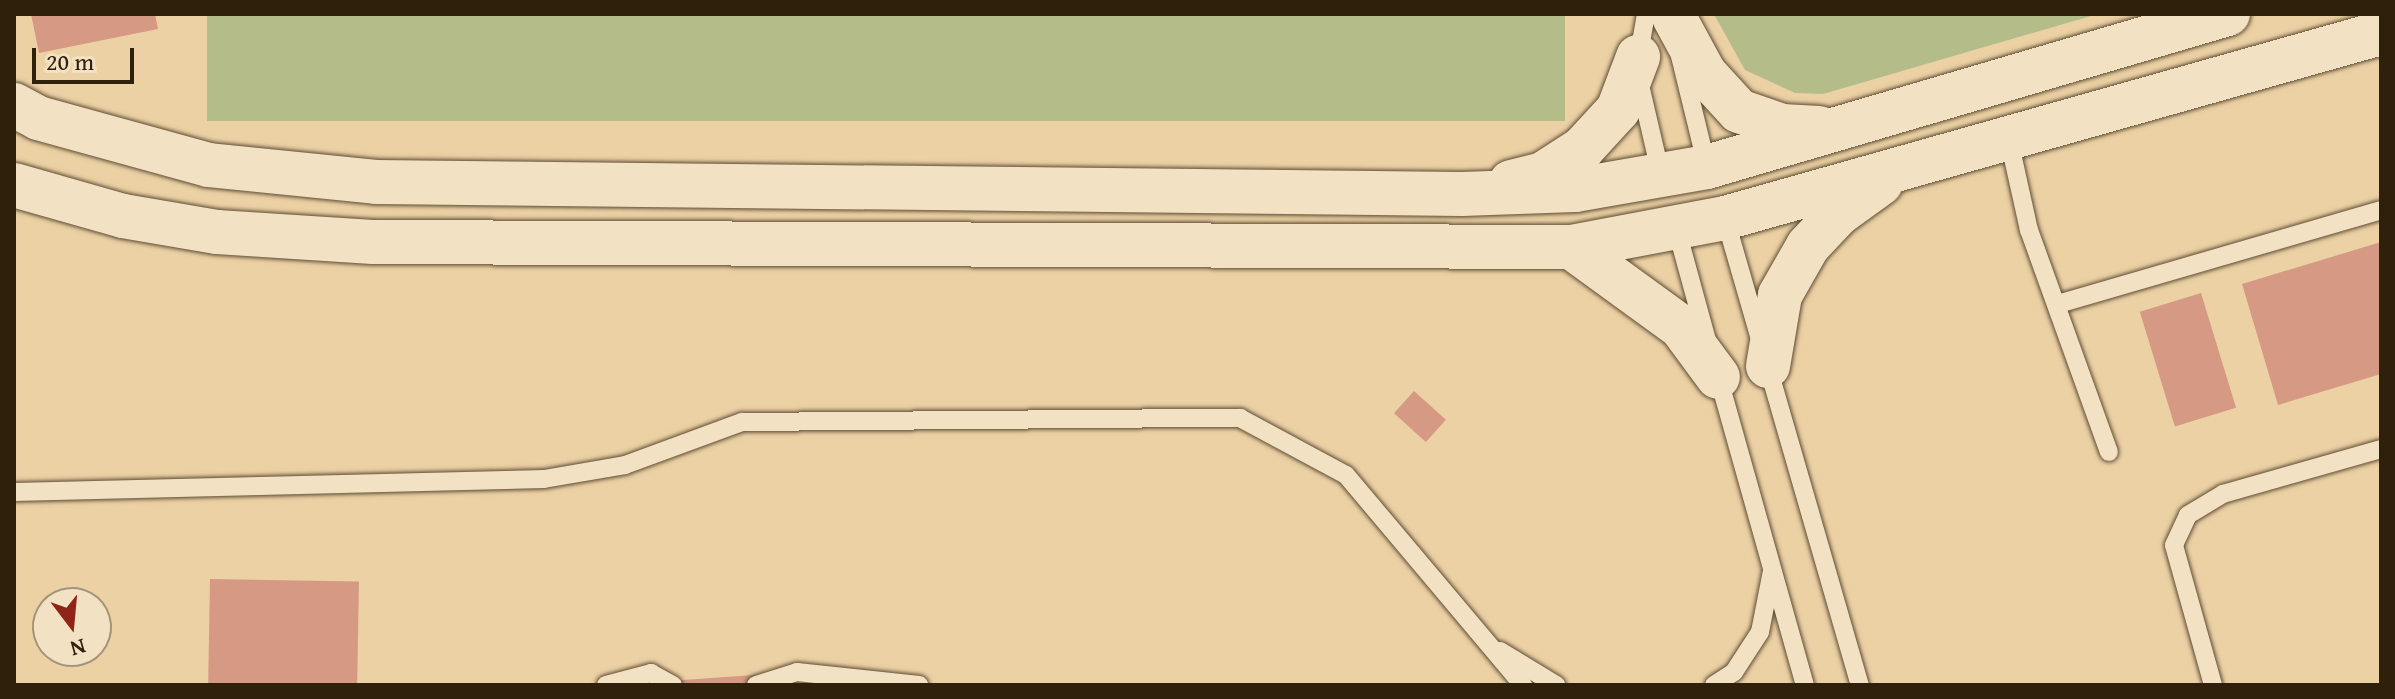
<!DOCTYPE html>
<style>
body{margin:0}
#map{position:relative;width:2395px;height:699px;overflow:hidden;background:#ecd1a5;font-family:"Gentium Book Plus",serif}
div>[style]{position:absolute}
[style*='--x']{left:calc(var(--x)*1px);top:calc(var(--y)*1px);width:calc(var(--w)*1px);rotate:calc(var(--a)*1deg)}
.green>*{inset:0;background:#b4bc89;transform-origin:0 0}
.building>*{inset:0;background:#d69a84;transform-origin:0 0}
.roads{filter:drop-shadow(0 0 2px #5e4c32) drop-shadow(0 0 2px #5e4c32)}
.service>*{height:18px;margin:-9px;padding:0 9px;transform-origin:9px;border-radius:9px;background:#f3e1c4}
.secondary>*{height:44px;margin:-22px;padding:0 22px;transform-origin:22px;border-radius:22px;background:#f3e1c4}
span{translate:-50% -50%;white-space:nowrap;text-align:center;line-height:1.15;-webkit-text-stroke:8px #f3e1c4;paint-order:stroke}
.frame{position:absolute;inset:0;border:16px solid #2e200b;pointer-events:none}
.north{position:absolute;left:32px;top:587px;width:80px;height:80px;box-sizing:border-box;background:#f3e1c4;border:2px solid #a4947a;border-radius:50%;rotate:164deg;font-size:22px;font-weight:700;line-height:32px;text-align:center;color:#2e200b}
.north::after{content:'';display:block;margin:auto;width:28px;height:36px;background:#8f2418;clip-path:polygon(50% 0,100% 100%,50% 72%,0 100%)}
.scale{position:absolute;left:32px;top:48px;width:102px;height:36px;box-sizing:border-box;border:4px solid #2e200b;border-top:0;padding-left:10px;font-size:24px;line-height:28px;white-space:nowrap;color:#2e200b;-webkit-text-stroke:6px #f3e1c4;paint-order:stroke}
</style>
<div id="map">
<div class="green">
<div style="left:207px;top:14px;width:1358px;height:107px"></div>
<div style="clip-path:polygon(2098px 14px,1823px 94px,1795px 93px,1745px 70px,1715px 16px)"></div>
</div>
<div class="building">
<div style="clip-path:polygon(31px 14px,155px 14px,158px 29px,39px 53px)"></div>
<div style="clip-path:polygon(2381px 242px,2381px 374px,2278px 405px,2242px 284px)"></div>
<div style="left:2201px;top:293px;width:120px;height:64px;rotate:73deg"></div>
<div style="left:1414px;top:391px;width:43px;height:30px;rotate:42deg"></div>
<div style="left:210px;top:579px;width:149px;height:106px;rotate:1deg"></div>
<div style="left:797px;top:672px;width:13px;height:146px;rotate:86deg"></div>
</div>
<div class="roads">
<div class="service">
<div style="--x:1680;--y:56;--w:114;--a:76.3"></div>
<div style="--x:1638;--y:59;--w:46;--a:-79.9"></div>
<div style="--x:1640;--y:85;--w:92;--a:76.9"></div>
<div style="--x:2009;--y:140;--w:92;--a:77.5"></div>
<div style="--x:2029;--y:230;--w:236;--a:70.2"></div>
<div style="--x:1725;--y:218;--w:486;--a:73.9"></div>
<div style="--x:1676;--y:227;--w:117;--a:74.7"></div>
<div style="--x:2058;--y:304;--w:336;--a:-16.2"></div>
<div style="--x:1718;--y:376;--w:321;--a:74.3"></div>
<div style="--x:14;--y:492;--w:530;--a:-1.41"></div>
<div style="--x:544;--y:479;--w:82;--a:-9.8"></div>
<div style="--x:625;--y:465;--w:125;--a:-20.2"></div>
<div style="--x:742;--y:422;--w:498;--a:-0.5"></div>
<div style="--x:1240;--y:418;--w:120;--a:28.3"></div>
<div style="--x:1346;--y:475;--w:275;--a:49.9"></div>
<div style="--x:1500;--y:651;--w:66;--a:31.3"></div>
<div style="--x:606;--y:685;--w:47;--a:-14.9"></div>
<div style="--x:651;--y:673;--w:25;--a:29"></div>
<div style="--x:756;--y:685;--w:43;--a:-17.6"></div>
<div style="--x:797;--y:672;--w:123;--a:6.1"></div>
<div style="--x:1714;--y:685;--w:24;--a:-33"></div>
<div style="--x:1734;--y:672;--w:48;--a:-57"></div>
<div style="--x:1760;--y:632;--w:62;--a:-78.9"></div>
<div style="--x:2213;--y:685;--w:145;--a:-105.6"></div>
<div style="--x:2174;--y:545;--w:33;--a:-65"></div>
<div style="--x:2188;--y:515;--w:41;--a:-31"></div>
<div style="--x:2223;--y:494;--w:164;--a:-15.9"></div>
</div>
<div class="secondary">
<div style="--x:1674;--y:17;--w:65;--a:61.5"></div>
<div style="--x:1705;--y:74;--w:50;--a:47.4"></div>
<div style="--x:1739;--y:111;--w:46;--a:19.2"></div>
<div style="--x:1782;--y:126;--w:37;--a:3"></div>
<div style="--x:14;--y:105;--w:27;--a:28"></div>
<div style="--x:38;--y:118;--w:177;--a:15.4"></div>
<div style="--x:209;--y:165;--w:168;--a:5.8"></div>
<div style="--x:376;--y:182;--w:1086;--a:0.63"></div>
<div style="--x:1462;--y:194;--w:113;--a:-2"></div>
<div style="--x:1575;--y:190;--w:134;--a:-9.9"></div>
<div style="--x:1707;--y:167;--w:543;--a:-16.37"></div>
<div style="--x:1511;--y:182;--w:33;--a:-14"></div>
<div style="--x:1543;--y:174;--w:48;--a:-33"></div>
<div style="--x:1583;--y:148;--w:52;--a:-47.4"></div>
<div style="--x:1618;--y:110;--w:57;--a:-69.3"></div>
<div style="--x:14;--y:185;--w:113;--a:15.9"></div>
<div style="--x:123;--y:216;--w:95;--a:9.7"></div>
<div style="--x:217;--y:232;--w:156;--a:3.7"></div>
<div style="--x:373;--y:242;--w:1198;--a:0.24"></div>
<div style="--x:1571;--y:247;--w:157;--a:-10.7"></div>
<div style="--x:1725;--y:218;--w:682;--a:-15.75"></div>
<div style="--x:1571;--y:247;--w:136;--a:36"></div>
<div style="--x:1681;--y:327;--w:62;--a:53.5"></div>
<div style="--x:1768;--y:366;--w:72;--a:-80.4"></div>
<div style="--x:1780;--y:295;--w:56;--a:-60.3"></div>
<div style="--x:1808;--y:246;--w:44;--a:-46.8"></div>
<div style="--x:1838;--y:214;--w:53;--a:-35.8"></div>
</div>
</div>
<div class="frame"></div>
<div class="north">N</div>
<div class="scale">20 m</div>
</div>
